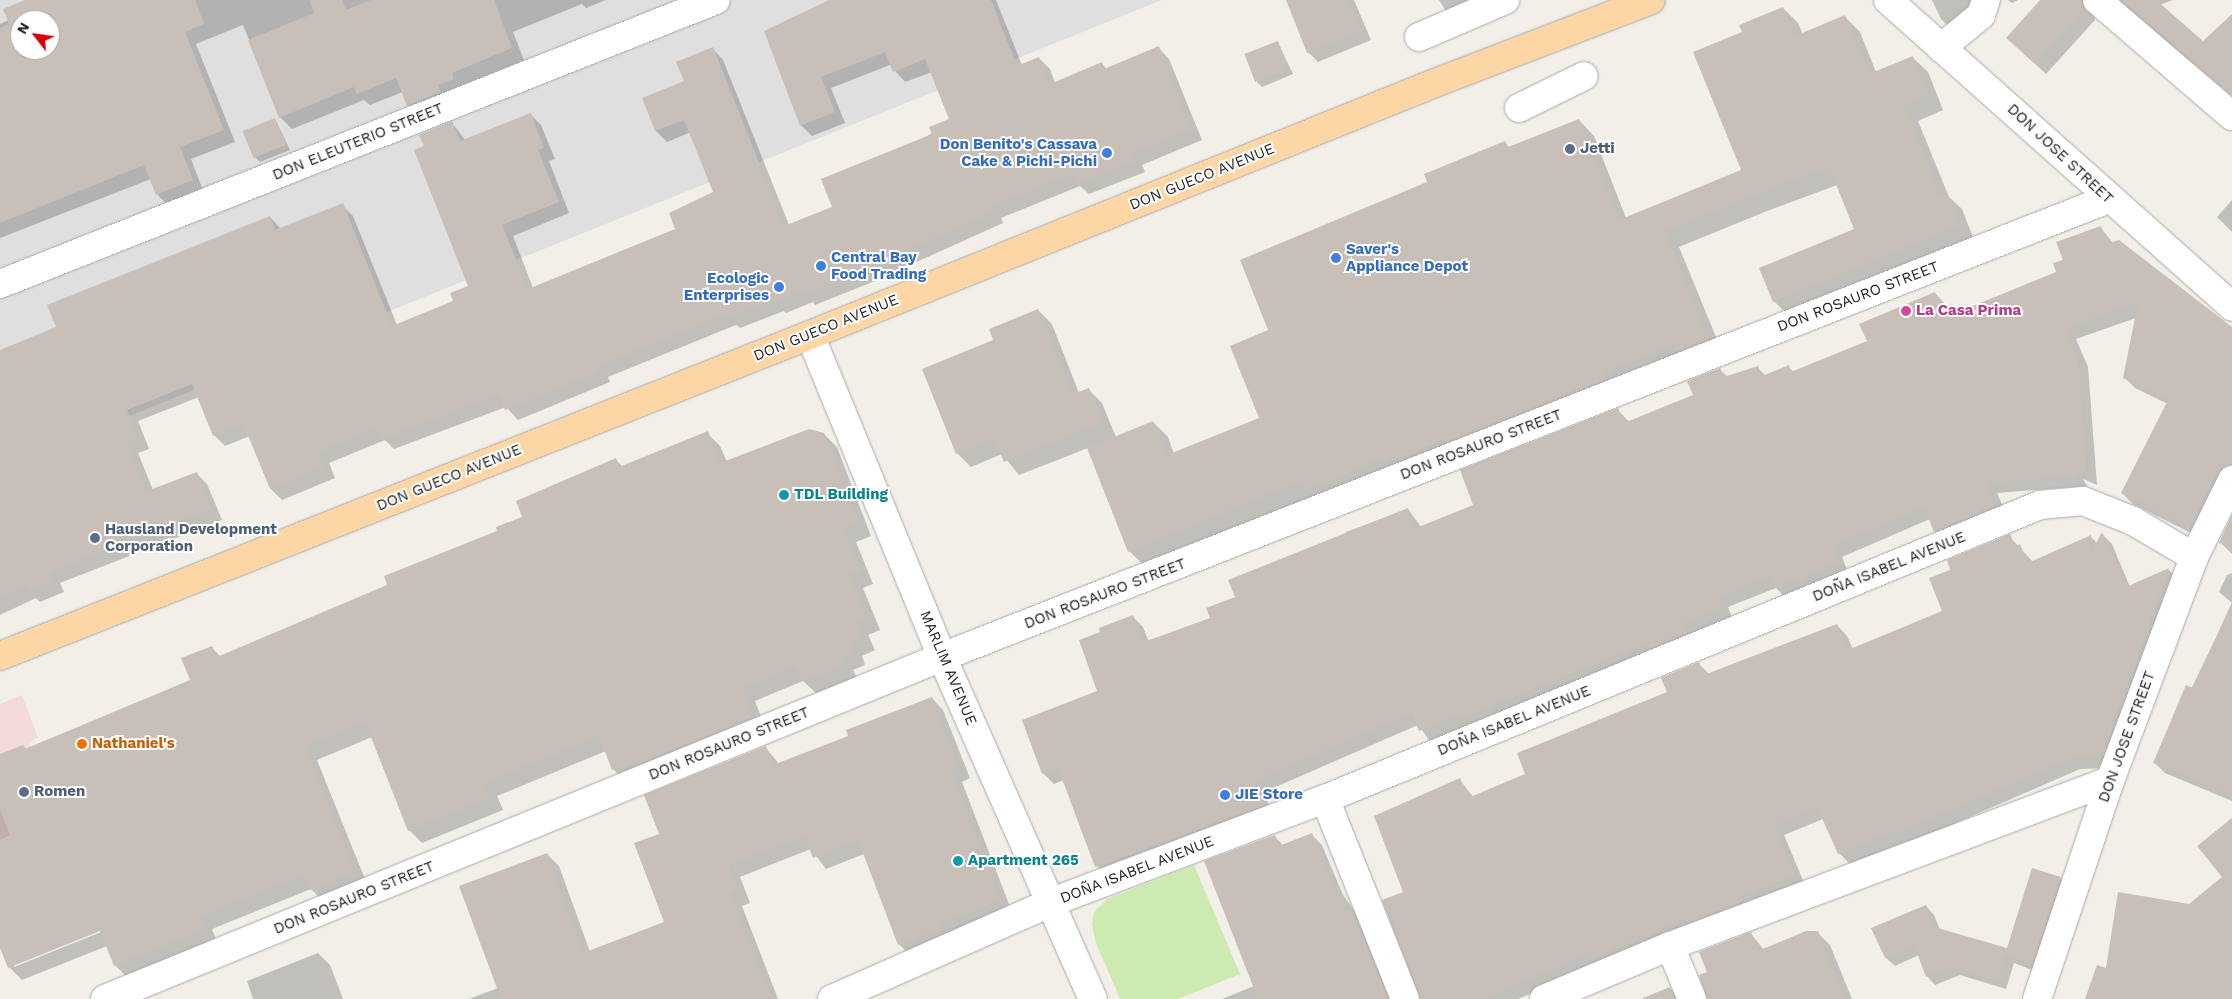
<!DOCTYPE html>
<meta charset="utf-8">
<style>
body{margin:0}
#map{position:relative;width:2232px;height:999px;overflow:hidden;background:#f2efe9;font-family:"Work Sans",sans-serif}
div>[style]{position:absolute}
[style*='--x']{left:calc(var(--x)*1px);top:calc(var(--y)*1px);width:calc(var(--w)*1px);rotate:calc(var(--a)*1deg)}
.residential>*{inset:0;background:#e0dfdf}
.commercial>*{inset:0;background:#f2dad9}
.grass>*{inset:0;background:#cdebb0}
.shadow>*{inset:0;background:#0003}
.building>*{inset:0;background:#c7bfb8;transform-origin:0 0}
.roads{filter:drop-shadow(0 0 1px #a9a9a9) drop-shadow(0 0 1px #a9a9a9)}
.minor>*{height:28px;margin:-14px;padding:0 14px;transform-origin:14px;border-radius:14px;background:#fff}
.major>*{height:28px;margin:-14px;padding:0 14px;transform-origin:14px;border-radius:14px;background:#fcd6a4}
.dots>*{width:14px;height:14px;translate:-50% -50%;box-sizing:border-box;border:2px solid #fff;border-radius:50%}
span{translate:-50% -50%;white-space:nowrap;text-align:center;line-height:1.15;-webkit-text-stroke:4px #fff;paint-order:stroke}
.street-label{font-size:15px;color:#222}
.shop-label{font-size:15px;color:#366cbe;font-weight:700}
.right{translate:-100% -50%;text-align:right}
.left{translate:0 -50%;text-align:left}
.service-label{font-size:15px;color:#4e5e75;font-weight:700}
.hotel-label{font-size:15px;color:#b23c85;font-weight:700}
.culture-label{font-size:15px;color:#0d838f;font-weight:700}
.food-label{font-size:15px;color:#c56008;font-weight:700}
.north{position:absolute;left:10px;top:10px;width:50px;height:50px;box-sizing:border-box;background:#fff;border:1px solid #a7a7a7;border-radius:50%;rotate:300deg;font-size:14px;font-weight:700;line-height:20px;text-align:center;color:#222}
.north::after{content:'';display:block;margin:auto;width:18px;height:22px;background:#d40000;clip-path:polygon(50% 0,100% 100%,50% 72%,0 100%)}
</style>
<div id="map">
<div class="residential">
<div style="clip-path:polygon(evenodd,0 0,1162px 0,0 468px,0 0,20px 20px,50px 20px,50px 50px,20px 50px,20px 20px)"></div>
</div>
<div class="commercial">
<div style="clip-path:polygon(22px 695px,38px 738px,29px 742px,67px 841px,0 868px,0 704px)"></div>
</div>
<div class="grass">
<div style="clip-path:polygon(1194px 865px,1240px 974px,1178px 999px,1120px 999px,1096px 943px,1092px 925px,1094px 912px,1107px 899px)"></div>
</div>
<div class="shadow">
<div style="clip-path:polygon(evenodd,26px 0,606px 0,586px 8px,582px 4px,513px 32px,524px 60px,463px 85px,466px 91px,420px 117px,408px 105px,403px 92px,370px 105px,364px 100px,292px 129px,280px 117px,243px 25px,196px 44px,235px 142px,191px 159px,204px 193px,169px 207px,157px 194px,151px 179px,0 238px,0 24px,9px 20px,26px 0,20px 20px,50px 20px,50px 50px,20px 50px,20px 20px)"></div>
<div style="clip-path:polygon(832px 0,996px 0,1022px 65px,1039px 58px,1050px 69px,1055px 83px,1102px 64px,1107px 69px,1158px 47px,1169px 59px,1202px 140px,1142px 165px,1145px 172px,1089px 194px,1080px 186px,1001px 218px,1003px 223px,870px 283px,815px 305px,813px 302px,786px 313px,784px 311px,740px 328px,736px 325px,608px 377px,610px 382px,518px 420px,506px 407px,394px 449px,385px 440px,329px 463px,335px 478px,282px 500px,271px 489px,250px 436px,225px 446px,214px 435px,199px 397px,138px 421px,149px 449px,138px 453px,153px 490px,196px 473px,207px 484px,222px 520px,60px 583px,64px 592px,40px 602px,36px 598px,0 615px,0 351px,58px 328px,270px 217px,281px 229px,342px 205px,353px 216px,397px 325px,455px 301px,469px 287px,425px 147px,452px 123px,466px 141px,530px 114px,541px 125px,555px 159px,549px 161px,569px 213px,513px 236px,533px 288px,676px 229px,715px 192px,691px 132px,667px 142px,656px 131px,643px 98px,685px 82px,712px 48px,723px 60px,789px 225px,833px 208px,950px 119px,932px 72px,905px 82px,890px 65px,831px 88px,845px 123px,812px 136px,801px 125px)"></div>
<div style="clip-path:polygon(1287px 0,1354px 0,1371px 40px,1318px 62px,1308px 52px)"></div>
<div style="clip-path:polygon(1439px 0,1481px 0,1448px 14px)"></div>
<div style="clip-path:polygon(1932px 0,1988px 0,1953px 31px,1941px 19px)"></div>
<div style="clip-path:polygon(2008px 0,2018px 0,2012px 3px)"></div>
<div style="clip-path:polygon(2042px 0,2102px 0,2093px 10px,2095px 20px,2046px 74px,2020px 50px)"></div>
<div style="clip-path:polygon(2117px 0,2173px 0,2160px 5px,2203px 43px,2232px 16px,2232px 96px)"></div>
<div style="clip-path:polygon(1783px 8px,1798px 23px,1803px 35px,1845px 17px,1860px 32px,1876px 72px,1912px 57px,1928px 72px,1943px 110px,1918px 121px,1949px 197px,1962px 209px,1974px 240px,1789px 316px,1774px 301px,1855px 230px,1837px 185px,1767px 211px,1679px 247px,1723px 354px,1145px 566px,1129px 551px,1088px 448px,1019px 475px,1002px 454px,971px 467px,957px 453px,994px 341px,1038px 310px,1052px 324px,1079px 393px,1088px 389px,1102px 403px,1116px 437px,1153px 422px,1168px 437px,1174px 454px,1261px 418px,1270px 331px,1428px 183px,1505px 143px,1510px 148px,1579px 120px,1594px 136px,1626px 218px,1743px 170px,1743px 32px)"></div>
<div style="clip-path:polygon(1278px 43px,1293px 74px,1262px 87px,1257px 82px)"></div>
<div style="clip-path:polygon(275px 119px,290px 150px,260px 162px,255px 157px)"></div>
<div style="clip-path:polygon(2232px 200px,2232px 232px,2217px 217px)"></div>
<div style="clip-path:polygon(2101px 228px,2113px 243px,2232px 345px,2232px 481px,2201px 538px,2133px 504px,2122px 493px,2168px 404px,2135px 388px,2124px 377px,2136px 318px,2076px 339px,2088px 367px,2097px 485px,2083px 479px,2087px 486px,1997px 493px,2007px 516px,1946px 541px,1936px 531px,1930px 519px,1842px 557px,1848px 572px,1786px 598px,1776px 588px,1728px 607px,1732px 618px,1430px 741px,1418px 725px,1264px 792px,1273px 816px,1107px 877px,1097px 866px,1064px 780px,1054px 784px,1043px 773px,1099px 692px,1102px 632px,1133px 617px,1143px 627px,1149px 642px,1212px 619px,1236px 598px,1347px 536px,1346px 532px,1408px 509px,1421px 527px,1475px 506px,1618px 410px,1629px 422px,1695px 396px,1720px 370px,1728px 377px,1757px 367px,1766px 376px,1788px 367px,1794px 372px,1868px 342px,1935px 293px,1945px 304px,1951px 316px,2057px 272px,2064px 261px)"></div>
<div style="clip-path:polygon(evenodd,707px 433px,720px 446px,727px 462px,824px 434px,837px 447px,871px 536px,856px 542px,873px 584px,863px 588px,880px 630px,868px 635px,875px 650px,862px 656px,865px 665px,853px 670px,857px 678px,817px 694px,803px 681px,755px 701px,766px 730px,627px 783px,614px 770px,606px 751px,497px 796px,503px 810px,422px 843px,409px 830px,372px 737px,317px 760px,367px 884px,324px 902px,311px 889px,212px 929px,217px 942px,128px 978px,115px 965px,107px 946px,22px 980px,9px 967px,0 945px,0 756px,23px 746px,27px 750px,192px 681px,211px 647px,221px 657px,389px 586px,524px 517px,615px 459px,623px 467px,707px 433px,105px 927px,106px 930px,14px 967px,14px 964px,105px 927px)"></div>
<div style="clip-path:polygon(2232px 518px,2232px 554px,2220px 542px)"></div>
<div style="clip-path:polygon(2102px 534px,2112px 544px,2130px 587px,2169px 570px,2179px 580px,2112px 768px,2080px 769px,1910px 843px,1908px 841px,1850px 864px,1839px 853px,1823px 819px,1784px 835px,1805px 885px,1518px 999px,1421px 999px,1405px 892px,1460px 780px,1473px 797px,1527px 775px,1669px 693px,1699px 664px,1709px 674px,1837px 625px,1847px 636px,1853px 649px,1943px 612px,1952px 570px,2009px 536px,2033px 562px,2091px 537px,2097px 543px)"></div>
<div style="clip-path:polygon(2232px 573px,2232px 603px,2219px 592px,2227px 575px)"></div>
<div style="clip-path:polygon(2232px 605px,2232px 801px,2165px 773px,2155px 763px)"></div>
<div style="clip-path:polygon(932px 698px,943px 710px,970px 778px,962px 782px,1012px 912px,911px 956px,899px 944px,864px 854px,826px 869px,811px 849px,740px 877px,750px 903px,742px 906px,778px 999px,469px 999px,498px 988px,547px 854px,559px 866px,590px 952px,665px 923px,661px 835px,765px 747px,779px 764px,850px 736px)"></div>
<div style="clip-path:polygon(1311px 834px,1322px 845px,1343px 895px,1364px 924px,1394px 999px,1222px 999px,1254px 986px,1274px 836px,1284px 846px)"></div>
<div style="clip-path:polygon(2033px 869px,2061px 878px,2069px 887px,2040px 973px,2014px 963px,2006px 989px,1960px 975px,1935px 985px,1927px 976px,1919px 955px,1895px 966px,1886px 958px,1873px 929px,1926px 906px,1934px 915px,1940px 930px,2007px 950px)"></div>
<div style="clip-path:polygon(1817px 932px,1830px 945px,1852px 999px,1708px 999px,1709px 972px,1751px 934px,1764px 950px)"></div>
<div style="clip-path:polygon(318px 953px,330px 965px,343px 999px,253px 999px,247px 981px)"></div>
<div style="clip-path:polygon(1670px 988px,1680px 999px,1644px 999px)"></div>
</div>
<div class="building">
<div style="clip-path:polygon(evenodd,25px 0,195px 0,204px 24px,185px 32px,224px 130px,180px 147px,193px 180px,156px 195px,144px 165px,0 223px,0 28px,9px 24px,3px 9px,25px 0,20px 20px,50px 20px,50px 50px,20px 50px,20px 20px)"></div>
<div style="clip-path:polygon(309px 0,342px 0,346px 10px,371px 0,494px 0,512px 48px,452px 73px,454px 79px,438px 85px,441px 92px,407px 106px,396px 78px,357px 94px,354px 87px,279px 118px,248px 40px,314px 13px)"></div>
<div style="clip-path:polygon(829px 0,991px 0,1017px 66px,1039px 57px,1050px 84px,1102px 62px,1104px 69px,1159px 46px,1191px 129px,1132px 154px,1135px 161px,1077px 184px,1073px 174px,991px 206px,993px 212px,858px 272px,803px 294px,802px 291px,774px 303px,773px 300px,728px 318px,726px 314px,598px 366px,600px 371px,505px 410px,499px 394px,382px 439px,377px 428px,318px 452px,324px 467px,270px 489px,243px 423px,213px 436px,192px 384px,127px 410px,138px 437px,128px 442px,147px 491px,197px 472px,211px 509px,50px 572px,54px 581px,28px 591px,26px 586px,0 599px,0 350px,56px 327px,47px 305px,270px 216px,275px 230px,343px 203px,392px 326px,453px 301px,450px 293px,468px 286px,414px 150px,424px 146px,419px 135px,452px 121px,460px 141px,531px 113px,544px 148px,538px 150px,559px 202px,502px 225px,528px 289px,675px 229px,669px 213px,713px 192px,684px 120px,655px 131px,642px 98px,684px 81px,676px 62px,713px 47px,784px 226px,832px 207px,821px 179px,932px 134px,929px 127px,949px 119px,925px 59px,893px 72px,885px 52px,821px 77px,835px 112px,800px 126px,764px 31px)"></div>
<div style="clip-path:polygon(1286px 0,1349px 0,1362px 30px,1307px 53px)"></div>
<div style="clip-path:polygon(2040px 0,2082px 0,2084px 8px,2034px 63px,2006px 38px)"></div>
<div style="clip-path:polygon(2121px 0,2156px 0,2203px 41px,2232px 14px,2232px 95px)"></div>
<div style="clip-path:polygon(1783px 7px,1795px 36px,1845px 15px,1869px 74px,1913px 56px,1929px 95px,1904px 105px,1940px 195px,1947px 192px,1960px 225px,1773px 302px,1759px 268px,1854px 229px,1829px 167px,1752px 196px,1665px 232px,1708px 339px,1676px 352px,1673px 344px,1604px 373px,1607px 379px,1449px 441px,1447px 438px,1396px 459px,1394px 454px,1305px 490px,1301px 481px,1128px 552px,1087px 448px,1153px 421px,1167px 455px,1259px 418px,1230px 346px,1268px 330px,1240px 260px,1427px 182px,1424px 174px,1505px 141px,1508px 147px,1579px 119px,1619px 220px,1741px 170px,1693px 52px,1742px 32px,1739px 25px)"></div>
<div style="left:1278px;top:41px;width:30px;height:36px;rotate:69deg"></div>
<div style="left:275px;top:118px;width:29px;height:35px;rotate:68deg"></div>
<div style="clip-path:polygon(2101px 226px,2107px 244px,2119px 240px,2232px 327px,2232px 465px,2218px 473px,2191px 529px,2121px 493px,2168px 400px,2123px 378px,2138px 303px,2066px 328px,2078px 356px,2087px 476px,2075px 470px,2077px 476px,1987px 483px,1997px 506px,1934px 532px,1924px 507px,1832px 546px,1839px 562px,1775px 588px,1770px 576px,1718px 597px,1723px 608px,1683px 623px,1687px 633px,1650px 649px,1647px 643px,1456px 720px,1454px 716px,1419px 731px,1412px 713px,1254px 781px,1264px 805px,1095px 867px,1058px 768px,1042px 774px,1022px 720px,1097px 691px,1079px 640px,1100px 632px,1099px 628px,1133px 615px,1144px 642px,1210px 618px,1206px 608px,1235px 597px,1228px 580px,1408px 508px,1416px 528px,1473px 505px,1460px 470px,1618px 408px,1624px 423px,1693px 395px,1687px 381px,1720px 368px,1724px 377px,1758px 366px,1762px 376px,1789px 365px,1791px 372px,1867px 341px,1859px 324px,1935px 292px,1946px 317px,2056px 272px,2053px 263px,2063px 260px,2056px 242px)"></div>
<div style="clip-path:polygon(1038px 309px,1073px 394px,1089px 388px,1103px 423px,1004px 462px,994px 438px,956px 454px,922px 369px,993px 340px,989px 329px)"></div>
<div style="clip-path:polygon(809px 429px,824px 433px,859px 523px,844px 529px,861px 570px,850px 575px,867px 617px,856px 621px,863px 637px,850px 643px,853px 652px,841px 657px,845px 665px,803px 682px,796px 666px,743px 688px,754px 717px,633px 766px,632px 763px,612px 770px,599px 736px,485px 783px,491px 797px,408px 831px,365px 722px,305px 746px,355px 871px,310px 890px,304px 875px,200px 916px,205px 929px,114px 966px,100px 931px,8px 968px,0 948px,0 840px,10px 835px,0 810px,0 754px,23px 745px,25px 749px,190px 680px,181px 658px,212px 646px,217px 657px,387px 585px,384px 576px,497px 531px,496px 527px,522px 517px,516px 501px,616px 458px,619px 467px,708px 431px,720px 463px)"></div>
<div style="clip-path:polygon(2232px 515px,2232px 549px,2219px 543px)"></div>
<div style="clip-path:polygon(2102px 532px,2126px 587px,2169px 568px,2102px 758px,2069px 759px,1898px 833px,1897px 830px,1838px 854px,1817px 807px,1775px 825px,1795px 875px,1737px 898px,1739px 903px,1688px 923px,1686px 919px,1592px 958px,1590px 952px,1485px 999px,1420px 999px,1382px 900px,1403px 892px,1374px 816px,1460px 778px,1468px 798px,1525px 774px,1517px 753px,1667px 692px,1661px 678px,1699px 662px,1704px 675px,1837px 624px,1848px 650px,1942px 611px,1929px 578px,1950px 570px,1947px 560px,2010px 534px,2015px 546px,2020px 544px,2028px 563px,2091px 535px,2092px 551px)"></div>
<div style="clip-path:polygon(2232px 602px,2232px 796px,2153px 763px,2186px 685px,2193px 688px)"></div>
<div style="clip-path:polygon(932px 697px,959px 767px,951px 770px,1001px 900px,940px 924px,942px 928px,898px 945px,858px 840px,813px 858px,805px 836px,729px 865px,738px 891px,731px 894px,772px 999px,501px 999px,459px 886px,547px 853px,583px 953px,664px 922px,634px 843px,659px 834px,644px 795px,766px 746px,773px 765px,848px 736px,846px 730px)"></div>
<div style="clip-path:polygon(2232px 818px,2232px 999px,2085px 999px,2097px 965px,2106px 968px,2118px 892px,2189px 904px,2222px 877px,2197px 846px)"></div>
<div style="clip-path:polygon(1312px 833px,1335px 890px,1338px 888px,1349px 914px,1354px 912px,1388px 999px,1258px 999px,1204px 861px,1275px 835px,1279px 846px)"></div>
<div style="clip-path:polygon(2032px 868px,2061px 877px,2032px 965px,2005px 956px,1998px 981px,1951px 967px,1926px 977px,1914px 945px,1885px 958px,1871px 928px,1926px 905px,1934px 927px,2007px 948px)"></div>
<div style="clip-path:polygon(1806px 931px,1818px 931px,1845px 999px,1707px 999px,1699px 975px,1707px 972px,1699px 952px,1751px 932px,1758px 951px)"></div>
<div style="clip-path:polygon(1670px 987px,1675px 999px,1643px 999px,1643px 998px)"></div>
</div>
<div class="roads">
<div class="minor">
<div style="--x:1888;--y:0;--w:461;--a:41.7"></div>
<div style="--x:2097;--y:0;--w:178;--a:40.7"></div>
<div style="--x:1419;--y:37;--w:94;--a:-23.3"></div>
<div style="--x:1941;--y:48;--w:52;--a:-39.5"></div>
<div style="--x:1981;--y:15;--w:16;--a:-72"></div>
<div style="--x:1519;--y:108;--w:72;--a:-26.2"></div>
<div style="--x:0;--y:284;--w:770;--a:-21.64"></div>
<div style="--x:810;--y:335;--w:348;--a:67.7"></div>
<div style="--x:942;--y:657;--w:374;--a:66.2"></div>
<div style="--x:1325;--y:799;--w:215;--a:68.2"></div>
<div style="--x:1670;--y:946;--w:57;--a:67.5"></div>
<div style="--x:105;--y:999;--w:904;--a:-22.23"></div>
<div style="--x:942;--y:657;--w:1253;--a:-21.44"></div>
<div style="--x:832;--y:999;--w:240;--a:-23.8"></div>
<div style="--x:1052;--y:902;--w:292;--a:-20.7"></div>
<div style="--x:1325;--y:799;--w:773;--a:-22.35"></div>
<div style="--x:2040;--y:505;--w:43;--a:-5.3"></div>
<div style="--x:2083;--y:501;--w:54;--a:21.8"></div>
<div style="--x:2133;--y:521;--w:71;--a:30.5"></div>
<div style="--x:1544;--y:999;--w:137;--a:-22.8"></div>
<div style="--x:1670;--y:946;--w:470;--a:-20.6"></div>
<div style="--x:2037;--y:999;--w:230;--a:-71.5"></div>
<div style="--x:2110;--y:781;--w:239;--a:-69.4"></div>
<div style="--x:2194;--y:557;--w:86;--a:-63.7"></div>
</div>
<div class="major">
<div style="--x:0;--y:656;--w:871;--a:-21.62"></div>
<div style="--x:810;--y:335;--w:674;--a:-21.96"></div>
<div style="--x:1435;--y:83;--w:231;--a:-21"></div>
</div>
</div>
<div class="dots">
<div style="left:1570px;top:149px;background:#5c6f8a"></div>
<div style="left:1107px;top:153px;background:#3f7fe0"></div>
<div style="left:1336px;top:258px;background:#3f7fe0"></div>
<div style="left:821px;top:266px;background:#3f7fe0"></div>
<div style="left:779px;top:287px;background:#3f7fe0"></div>
<div style="left:1906px;top:311px;background:#d1479c"></div>
<div style="left:784px;top:495px;background:#0f9aa8"></div>
<div style="left:95px;top:538px;background:#5c6f8a"></div>
<div style="left:82px;top:744px;background:#e8710a"></div>
<div style="left:24px;top:792px;background:#5c6f8a"></div>
<div style="left:1225px;top:795px;background:#3f7fe0"></div>
<div style="left:958px;top:861px;background:#0f9aa8"></div>
</div>
<div class="street-label">
<span style="left:358px;top:142px;rotate:-22deg">DON ELEUTERIO STREET</span>
<span style="left:2060px;top:154px;rotate:43deg">DON JOSE STREET</span>
<span style="left:1202px;top:177px;rotate:-22deg">DON GUECO AVENUE</span>
<span style="left:1858px;top:297px;rotate:-21deg">DON ROSAURO STREET</span>
<span style="left:826px;top:328px;rotate:-22deg">DON GUECO AVENUE</span>
<span style="left:1481px;top:445px;rotate:-21deg">DON ROSAURO STREET</span>
<span style="left:449px;top:478px;rotate:-22deg">DON GUECO AVENUE</span>
<span style="left:1889px;top:567px;rotate:-22deg">DOÑA ISABEL AVENUE</span>
<span style="left:1105px;top:594px;rotate:-21deg">DON ROSAURO STREET</span>
<span style="left:948px;top:668px;rotate:67deg">MARLIM AVENUE</span>
<span style="left:1514px;top:721px;rotate:-22deg">DOÑA ISABEL AVENUE</span>
<span style="left:2127px;top:737px;rotate:-70deg">DON JOSE STREET</span>
<span style="left:729px;top:744px;rotate:-22deg">DON ROSAURO STREET</span>
<span style="left:1137px;top:870px;rotate:-21deg">DOÑA ISABEL AVENUE</span>
<span style="left:354px;top:898px;rotate:-22deg">DON ROSAURO STREET</span>
</div>
<div class="shop-label">
<span class="right" style="left:1097px;top:153px">Don Benito's Cassava<br>Cake &amp; Pichi-Pichi</span>
<span class="left" style="left:1346px;top:258px">Saver's<br>Appliance Depot</span>
<span class="left" style="left:831px;top:266px">Central Bay<br>Food Trading</span>
<span class="right" style="left:769px;top:287px">Ecologic<br>Enterprises</span>
<span class="left" style="left:1235px;top:795px">JIE Store</span>
</div>
<div class="service-label">
<span class="left" style="left:1580px;top:149px">Jetti</span>
<span class="left" style="left:105px;top:538px">Hausland Development<br>Corporation</span>
<span class="left" style="left:34px;top:792px">Romen</span>
</div>
<div class="hotel-label">
<span class="left" style="left:1916px;top:311px">La Casa Prima</span>
</div>
<div class="culture-label">
<span class="left" style="left:794px;top:495px">TDL Building</span>
<span class="left" style="left:968px;top:861px">Apartment 265</span>
</div>
<div class="food-label">
<span class="left" style="left:92px;top:744px">Nathaniel's</span>
</div>
<div class="north">N</div>
</div>
